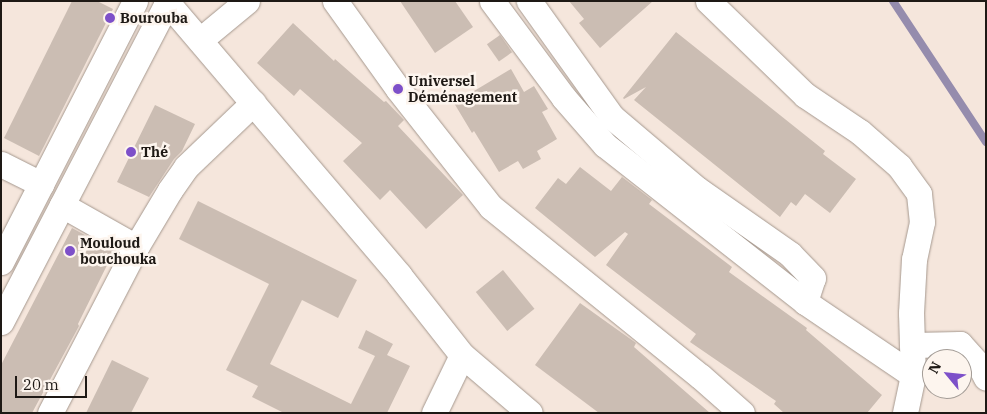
<!DOCTYPE html>
<meta charset="utf-8">
<style>
body{margin:0}
#map{position:relative;width:987px;height:414px;overflow:hidden;background:#f5e6dc;font-family:"IBM Plex Serif",serif}
div>[style]{position:absolute}
[style*='--x']{left:calc(var(--x)*1px);top:calc(var(--y)*1px);width:calc(var(--w)*1px);rotate:calc(var(--a)*1deg)}
.stream>*{height:8px;margin:-4px;padding:0 4px;transform-origin:4px;border-radius:4px;background:#958cad}
.building>*{inset:0;background:#cbbdb3;transform-origin:0 0}
.roads{filter:drop-shadow(0 0 1px #a5988e) drop-shadow(0 0 1px #a5988e)}
.minor>*{height:25px;margin:-12.5px;padding:0 12.5px;transform-origin:12.5px;border-radius:12.5px;background:#fff}
.dots>*{width:14px;height:14px;translate:-50% -50%;box-sizing:border-box;border:2px solid #fdf5ee;border-radius:50%}
span{translate:-50% -50%;white-space:nowrap;text-align:center;line-height:1.15;-webkit-text-stroke:5px #fdf5ee;paint-order:stroke}
.poi-label{font-size:14px;color:#1e1915;font-weight:700}
.left{translate:0 -50%;text-align:left}
.frame{position:absolute;inset:0;border:2px solid #1e1915;pointer-events:none}
.north{position:absolute;left:922px;top:349px;width:50px;height:50px;box-sizing:border-box;background:#fdf5ee;border:1px solid #a49d97;border-radius:50%;rotate:298deg;font-size:14px;font-weight:700;line-height:20px;text-align:center;color:#1e1915}
.north::after{content:'';display:block;margin:auto;width:18px;height:22px;background:#7d50c9;clip-path:polygon(50% 0,100% 100%,50% 72%,0 100%)}
.scale{position:absolute;left:15px;top:376px;width:72px;height:22px;box-sizing:border-box;border:2px solid #1e1915;border-top:0;padding-left:6px;font-size:15px;line-height:18px;white-space:nowrap;color:#1e1915;-webkit-text-stroke:4px #fdf5ee;paint-order:stroke}
</style>
<div id="map">
<div class="stream">
<div style="--x:893;--y:1;--w:169;--a:56.6"></div>
</div>
<div class="building">
<div style="clip-path:polygon(72px 1px,97px 1px,113px 9px,39px 156px,4px 138px)"></div>
<div style="clip-path:polygon(400px 1px,455px 1px,473px 27px,435px 53px)"></div>
<div style="clip-path:polygon(569px 1px,653px 1px,600px 48px,579px 23px,584px 19px)"></div>
<div style="clip-path:polygon(293px 23px,334px 61px,335px 59px,384px 102px,386px 101px,404px 120px,398px 126px,463px 195px,426px 229px,390px 190px,380px 200px,343px 161px,362px 143px,300px 89px,294px 96px,257px 63px)"></div>
<div style="clip-path:polygon(676px 32px,825px 151px,823px 154px,856px 179px,830px 213px,805px 194px,796px 206px,791px 202px,780px 217px,634px 100px,646px 87px,624px 99px,623px 98px)"></div>
<div style="left:500px;top:35px;width:21px;height:16px;rotate:55deg"></div>
<div style="clip-path:polygon(511px 69px,524px 92px,534px 86px,548px 109px,542px 112px,557px 139px,537px 151px,541px 159px,523px 169px,518px 161px,499px 172px,474px 131px,472px 133px,454px 103px)"></div>
<div style="clip-path:polygon(155px 105px,195px 124px,182px 151px,174px 159px,149px 197px,117px 182px)"></div>
<div style="clip-path:polygon(580px 167px,611px 191px,622px 177px,652px 200px,649px 204px,732px 267px,729px 272px,807px 328px,806px 330px,882px 395px,867px 413px,784px 413px,774px 404px,776px 401px,690px 342px,696px 334px,606px 265px,628px 234px,625px 232px,595px 257px,535px 208px,558px 178px,566px 184px)"></div>
<div style="clip-path:polygon(198px 201px,357px 280px,338px 318px,302px 300px,270px 364px,351px 404px,375px 356px,358px 348px,366px 330px,393px 344px,387px 355px,410px 366px,387px 413px,284px 413px,252px 397px,258px 386px,226px 370px,269px 284px,179px 239px)"></div>
<div style="clip-path:polygon(72px 228px,114px 251px,78px 324px,79px 326px,32px 413px,1px 413px,1px 365px)"></div>
<div style="left:503px;top:270px;width:50px;height:35px;rotate:51deg"></div>
<div style="clip-path:polygon(580px 303px,636px 343px,634px 347px,710px 413px,599px 413px,535px 365px)"></div>
<div style="clip-path:polygon(112px 360px,149px 378px,131px 413px,86px 413px)"></div>
</div>
<div class="roads">
<div class="minor">
<div style="--x:166;--y:1;--w:360;--a:49.6"></div>
<div style="--x:399;--y:275;--w:102;--a:51.8"></div>
<div style="--x:462;--y:355;--w:89;--a:40.5"></div>
<div style="--x:335;--y:1;--w:108;--a:54.4"></div>
<div style="--x:398;--y:89;--w:150;--a:51.8"></div>
<div style="--x:491;--y:207;--w:269;--a:39"></div>
<div style="--x:700;--y:376;--w:56;--a:41.4"></div>
<div style="--x:492;--y:1;--w:121;--a:53.4"></div>
<div style="--x:564;--y:98;--w:62;--a:48.9"></div>
<div style="--x:605;--y:145;--w:254;--a:38.1"></div>
<div style="--x:805;--y:302;--w:25;--a:-72"></div>
<div style="--x:813;--y:278;--w:33;--a:-134"></div>
<div style="--x:790;--y:254;--w:113;--a:-145"></div>
<div style="--x:697;--y:189;--w:111;--a:-139.7"></div>
<div style="--x:612;--y:117;--w:143;--a:-125.6"></div>
<div style="--x:708;--y:1;--w:135;--a:44.1"></div>
<div style="--x:805;--y:95;--w:66;--a:33.9"></div>
<div style="--x:860;--y:132;--w:52;--a:41.1"></div>
<div style="--x:899;--y:166;--w:34;--a:54"></div>
<div style="--x:919;--y:194;--w:28;--a:84"></div>
<div style="--x:922;--y:222;--w:38;--a:102"></div>
<div style="--x:914;--y:259;--w:54;--a:93.2"></div>
<div style="--x:911;--y:313;--w:62;--a:88.2"></div>
<div style="--x:913;--y:375;--w:39;--a:102"></div>
<div style="--x:200;--y:40;--w:61;--a:-39.7"></div>
<div style="--x:1;--y:164;--w:45;--a:26.6"></div>
<div style="--x:62;--y:205;--w:85;--a:29.6"></div>
<div style="--x:1;--y:262;--w:293;--a:-62.8"></div>
<div style="--x:805;--y:302;--w:130;--a:34.1"></div>
<div style="--x:1;--y:322;--w:362;--a:-62.5"></div>
<div style="--x:912;--y:345;--w:48;--a:-1.2"></div>
<div style="--x:960;--y:344;--w:30;--a:48"></div>
<div style="--x:980;--y:366;--w:13;--a:63"></div>
<div style="--x:50;--y:413;--w:187;--a:-62.6"></div>
<div style="--x:136;--y:247;--w:66;--a:-59.2"></div>
<div style="--x:170;--y:190;--w:28;--a:-55"></div>
<div style="--x:186;--y:167;--w:93;--a:-43.7"></div>
<div style="--x:434;--y:413;--w:64;--a:-64.2"></div>
</div>
</div>
<div class="dots">
<div style="left:110px;top:18px;background:#7d50c9"></div>
<div style="left:398px;top:89px;background:#7d50c9"></div>
<div style="left:131px;top:152px;background:#7d50c9"></div>
<div style="left:70px;top:251px;background:#7d50c9"></div>
</div>
<div class="poi-label">
<span class="left" style="left:120px;top:18px">Bourouba</span>
<span class="left" style="left:408px;top:89px">Universel<br>Déménagement</span>
<span class="left" style="left:141px;top:152px">Thé</span>
<span class="left" style="left:80px;top:251px">Mouloud<br>bouchouka</span>
</div>
<div class="frame"></div>
<div class="north">N</div>
<div class="scale">20 m</div>
</div>
